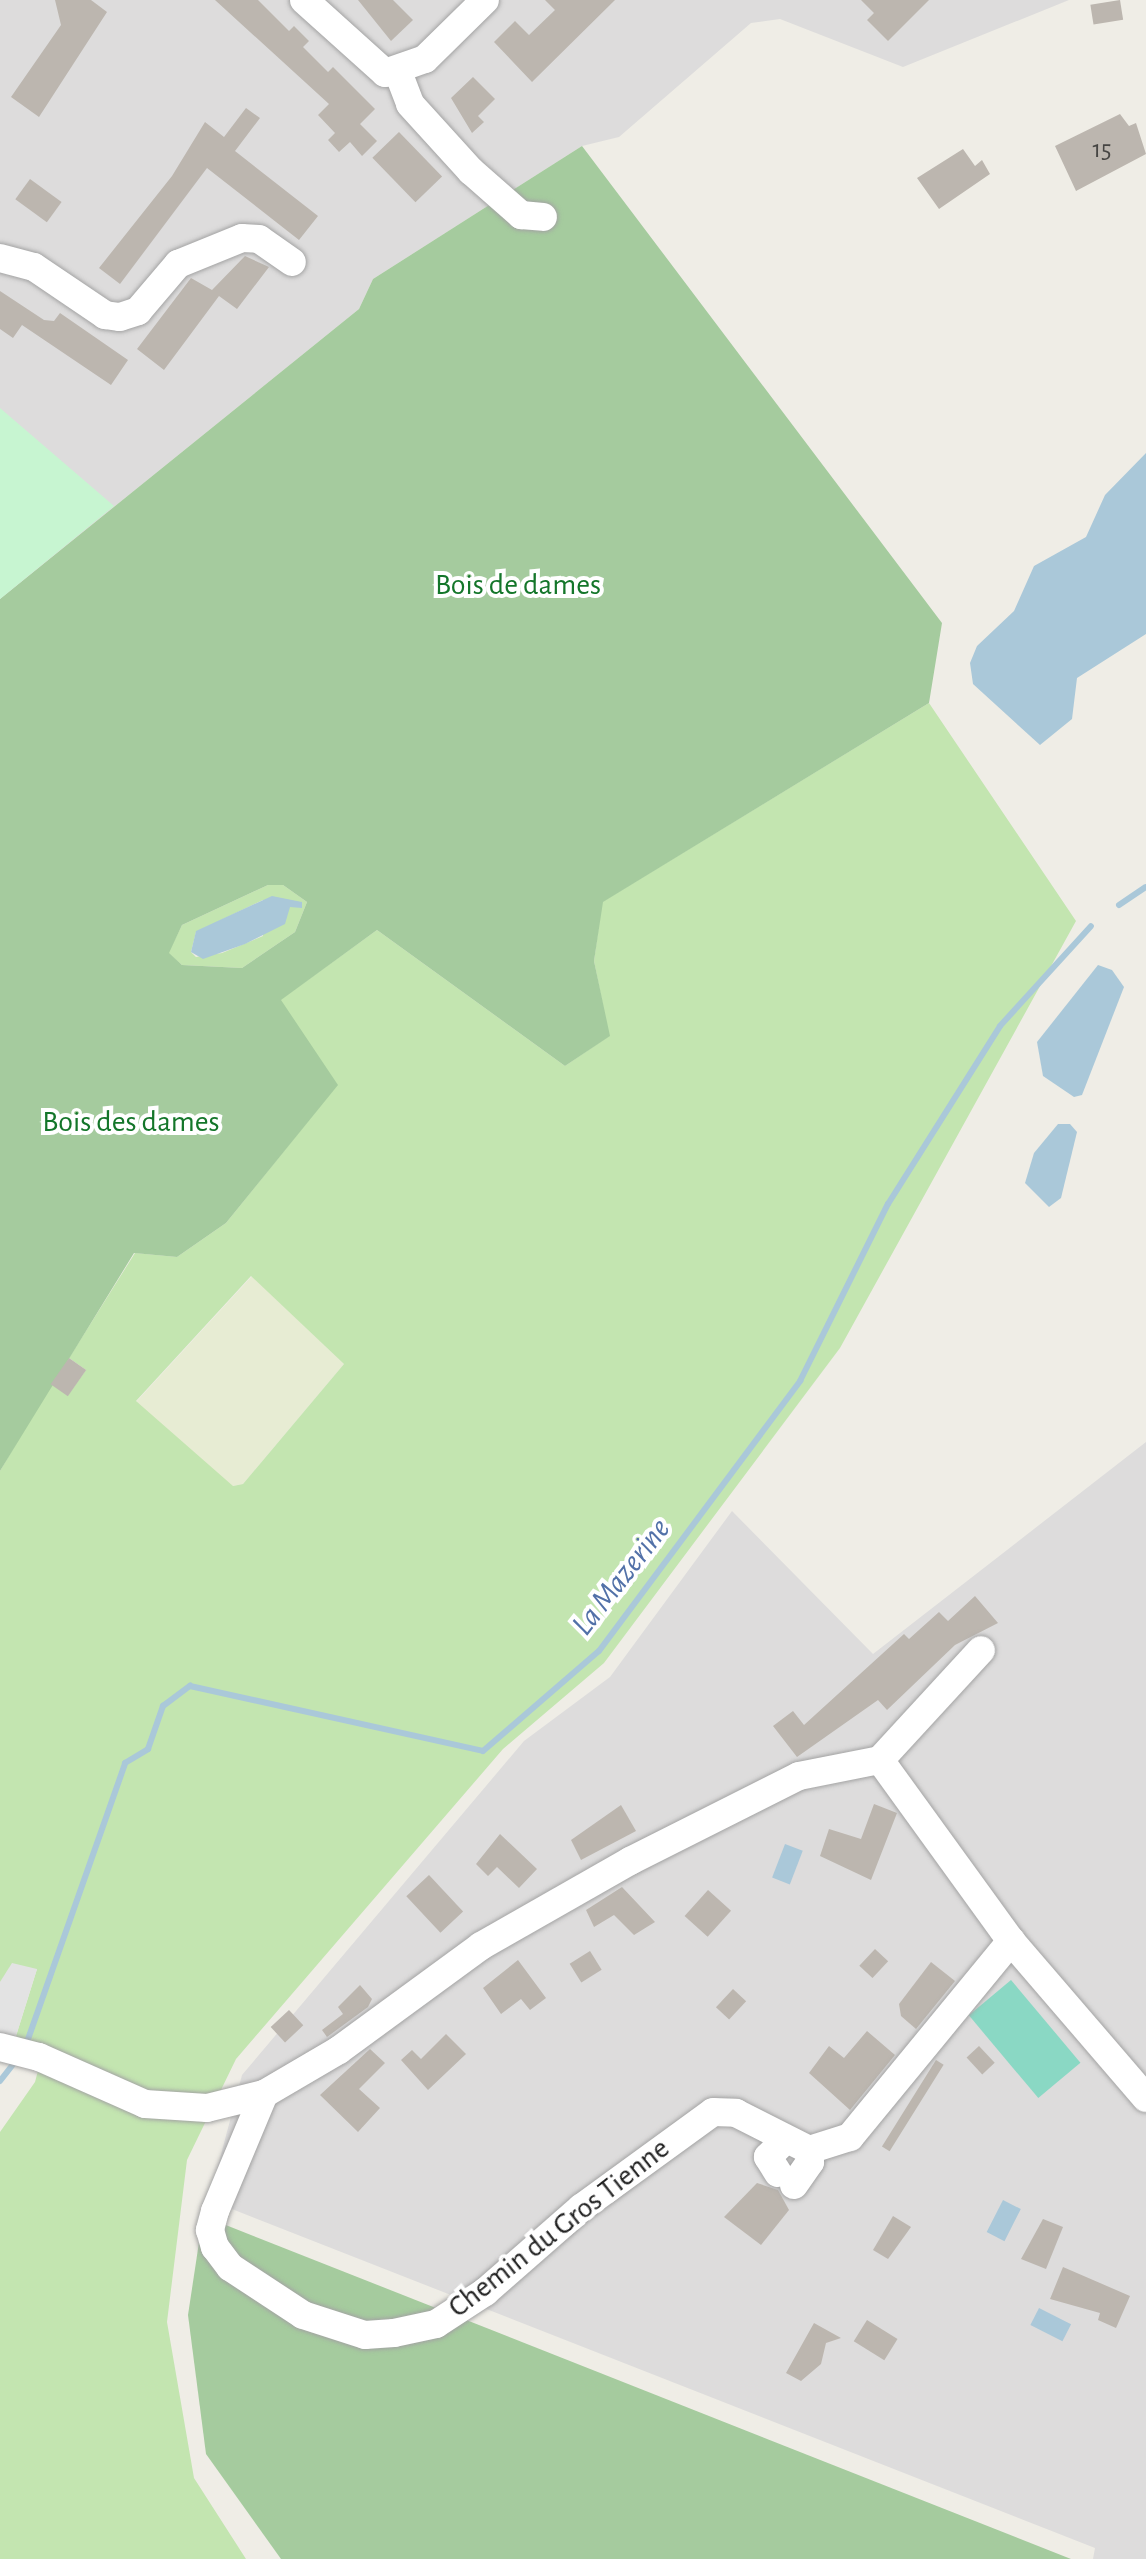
<!DOCTYPE html>
<style>
body{margin:0}
#map{position:relative;width:1146px;height:2559px;overflow:hidden;background:#efede6;font-family:"Alegreya Sans",sans-serif}
div>[style]{position:absolute}
[style*='--x']{left:calc(var(--x)*1px);top:calc(var(--y)*1px);width:calc(var(--w)*1px);rotate:calc(var(--a)*1deg)}
.residential>*{inset:0;background:#dddcdc}
.farmland>*{inset:0;background:#e7ecd3}
.grass>*{inset:0;background:#c3e5b0}
.forest>*{inset:0;background:#a5cb9e}
.park>*{inset:0;background:#c7f5d1}
.pitch>*{inset:0;background:#8ad8c4;transform-origin:0 0}
.parking>*{inset:0;background:#e3e3e3}
.water>*{inset:0;background:#aac8d9;transform-origin:0 0}
.stream>*{height:6px;margin:-3px;padding:0 3px;transform-origin:3px;border-radius:3px;background:#aac8d9}
.building>*{inset:0;background:#bcb6af;transform-origin:0 0}
.roads{filter:drop-shadow(0 0 2px #a3a3a3) drop-shadow(0 0 2px #a3a3a3)}
.minor>*{height:28px;margin:-14px;padding:0 14px;transform-origin:14px;border-radius:14px;background:#fff}
span{translate:-50% -50%;white-space:nowrap;text-align:center;line-height:1.15;-webkit-text-stroke:8px #fff;paint-order:stroke}
.number-label{font-size:25px;color:#464543}
.number-label span{-webkit-text-stroke-width:0}
.park-label{font-size:30px;color:#14762a}
.street-label{font-size:30px;color:#1f1f1f}
.water-label{font-size:32px;color:#5271a8;font-style:italic}
</style>
<div id="map">
<div class="residential">
<div style="clip-path:polygon(0 0,1069px 0,903px 67px,780px 19px,751px 23px,619px 137px,582px 146px,373px 279px,359px 309px,0 599px)"></div>
<div style="clip-path:polygon(1146px 1442px,1146px 2559px,1093px 2559px,1095px 2548px,209px 2200px,242px 2075px,524px 1741px,610px 1677px,732px 1511px,873px 1654px)"></div>
</div>
<div class="farmland">
<div style="clip-path:polygon(252px 1276px,344px 1364px,243px 1484px,232px 1486px,136px 1402px)"></div>
</div>
<div class="grass">
<div style="clip-path:polygon(evenodd,929px 703px,1076px 921px,840px 1348px,604px 1663px,503px 1749px,236px 2059px,187px 2160px,167px 2322px,194px 2478px,246px 2559px,0 2559px,0 2132px,35px 2082px,43px 2052px,16px 2036px,37px 1969px,0 1982px,0 1471px,51px 1384px,68px 1395px,86px 1370px,69px 1358px,135px 1253px,177px 1257px,226px 1223px,337px 1085px,280px 1000px,377px 930px,565px 1066px,609px 1036px,594px 961px,602px 902px,929px 703px,251px 1276px,344px 1364px,243px 1484px,233px 1486px,136px 1401px,251px 1276px)"></div>
<div style="clip-path:polygon(evenodd,268px 885px,283px 885px,307px 902px,295px 932px,242px 968px,182px 965px,168px 953px,182px 925px,268px 885px,263px 900px,263px 936px,222px 953px,196px 957px,191px 952px,196px 932px,263px 900px)"></div>
</div>
<div class="forest">
<div style="clip-path:polygon(evenodd,582px 146px,942px 623px,929px 703px,603px 902px,594px 961px,610px 1036px,565px 1066px,377px 930px,281px 1000px,338px 1085px,226px 1223px,177px 1257px,134px 1253px,0 1471px,0 599px,359px 309px,373px 279px,582px 146px,268px 885px,283px 885px,307px 902px,295px 932px,242px 968px,182px 965px,169px 953px,182px 925px,268px 885px)"></div>
<div style="clip-path:polygon(203px 2216px,1071px 2559px,281px 2559px,206px 2454px,188px 2315px)"></div>
</div>
<div class="park">
<div style="clip-path:polygon(0 408px,114px 506px,0 599px)"></div>
</div>
<div class="pitch">
<div style="left:1011px;top:1980px;width:108px;height:55px;rotate:50deg"></div>
</div>
<div class="parking">
<div style="clip-path:polygon(12px 1963px,37px 1969px,16px 2036px,0 2039px,0 1982px)"></div>
</div>
<div class="water">
<div style="clip-path:polygon(1146px 453px,1146px 634px,1077px 678px,1072px 719px,1040px 745px,973px 684px,970px 663px,977px 646px,1014px 611px,1034px 566px,1086px 537px,1105px 495px)"></div>
<div style="clip-path:polygon(272px 896px,302px 902px,302px 908px,290px 907px,285px 924px,245px 944px,203px 959px,191px 952px,196px 931px)"></div>
<div style="clip-path:polygon(1098px 965px,1112px 970px,1124px 987px,1082px 1095px,1074px 1097px,1043px 1076px,1037px 1042px)"></div>
<div style="clip-path:polygon(1058px 1124px,1070px 1124px,1077px 1132px,1061px 1198px,1049px 1207px,1025px 1183px,1034px 1153px)"></div>
<div style="left:785px;top:1844px;width:19px;height:36px;rotate:21deg"></div>
<div style="left:1003px;top:2200px;width:20px;height:36px;rotate:27deg"></div>
<div style="left:1039px;top:2308px;width:36px;height:19px;rotate:27deg"></div>
</div>
<div class="stream">
<div style="--x:1119;--y:905;--w:32;--a:-34"></div>
<div style="--x:27;--y:2042;--w:296;--a:-70.6"></div>
<div style="--x:125;--y:1763;--w:27;--a:-31"></div>
<div style="--x:148;--y:1749;--w:46;--a:-70.8"></div>
<div style="--x:163;--y:1706;--w:34;--a:-37"></div>
<div style="--x:190;--y:1686;--w:300;--a:12.5"></div>
<div style="--x:483;--y:1751;--w:153;--a:-40.8"></div>
<div style="--x:599;--y:1651;--w:337;--a:-53.3"></div>
<div style="--x:800;--y:1381;--w:198;--a:-63.6"></div>
<div style="--x:888;--y:1204;--w:210;--a:-57.8"></div>
<div style="--x:1000;--y:1026;--w:135;--a:-47.7"></div>
<div style="--x:0;--y:2081;--w:29;--a:-52"></div>
</div>
<div class="building">
<div style="clip-path:polygon(55px 0,91px 0,107px 12px,39px 117px,11px 97px,61px 25px)"></div>
<div style="clip-path:polygon(215px 0,258px 0,289px 31px,294px 26px,309px 41px,303px 47px,328px 72px,333px 67px,375px 109px,360px 124px,377px 141px,362px 156px,350px 142px,339px 152px,328px 140px,335px 133px,318px 115px,329px 104px)"></div>
<div style="clip-path:polygon(358px 0,393px 0,413px 20px,391px 41px)"></div>
<div style="clip-path:polygon(545px 0,615px 0,532px 82px,494px 42px,515px 21px,529px 35px,555px 10px)"></div>
<div style="clip-path:polygon(861px 0,929px 0,888px 41px,867px 20px,874px 13px)"></div>
<div style="left:1120px;top:0;width:20px;height:30px;rotate:81deg"></div>
<div style="clip-path:polygon(473px 77px,495px 99px,478px 116px,484px 122px,472px 133px,451px 98px)"></div>
<div style="clip-path:polygon(246px 108px,260px 118px,235px 151px,318px 216px,299px 240px,207px 168px,120px 284px,99px 268px,172px 176px,205px 122px,224px 137px)"></div>
<div style="clip-path:polygon(1120px 114px,1129px 126px,1136px 123px,1146px 154px,1076px 191px,1055px 146px)"></div>
<div style="left:399px;top:132px;width:62px;height:37px;rotate:46deg"></div>
<div style="clip-path:polygon(963px 149px,975px 166px,982px 160px,990px 174px,939px 209px,917px 178px)"></div>
<div style="left:30px;top:179px;width:39px;height:25px;rotate:36deg"></div>
<div style="clip-path:polygon(245px 256px,269px 267px,237px 309px,219px 296px,164px 370px,137px 349px,191px 278px,212px 290px)"></div>
<div style="clip-path:polygon(0 291px,44px 320px,54px 321px,60px 313px,128px 360px,111px 385px,22px 325px,13px 338px,0 329px)"></div>
<div style="left:69px;top:1358px;width:21px;height:32px;rotate:35deg"></div>
<div style="clip-path:polygon(975px 1596px,998px 1623px,955px 1645px,887px 1710px,878px 1700px,797px 1757px,773px 1726px,793px 1711px,804px 1725px,904px 1634px,909px 1639px,939px 1612px,948px 1621px)"></div>
<div style="clip-path:polygon(874px 1804px,897px 1813px,871px 1880px,820px 1856px,829px 1829px,861px 1839px)"></div>
<div style="clip-path:polygon(621px 1805px,636px 1831px,581px 1860px,571px 1840px)"></div>
<div style="clip-path:polygon(500px 1834px,537px 1869px,519px 1888px,497px 1867px,488px 1876px,476px 1864px)"></div>
<div style="left:429px;top:1875px;width:50px;height:31px;rotate:47deg"></div>
<div style="clip-path:polygon(622px 1887px,655px 1922px,634px 1935px,614px 1915px,594px 1927px,586px 1910px)"></div>
<div style="left:708px;top:1890px;width:31px;height:35px;rotate:42deg"></div>
<div style="left:875px;top:1949px;width:18px;height:23px;rotate:43deg"></div>
<div style="left:590px;top:1951px;width:22px;height:24px;rotate:58deg"></div>
<div style="clip-path:polygon(518px 1960px,546px 1998px,530px 2010px,521px 1999px,501px 2014px,483px 1988px)"></div>
<div style="clip-path:polygon(931px 1962px,955px 1981px,916px 2029px,901px 2016px,899px 2004px)"></div>
<div style="clip-path:polygon(360px 1985px,372px 1999px,368px 2007px,327px 2037px,322px 2030px,343px 2014px,338px 2007px)"></div>
<div style="left:733px;top:1989px;width:18px;height:25px;rotate:43deg"></div>
<div style="left:289px;top:2010px;width:21px;height:25px;rotate:47deg"></div>
<div style="clip-path:polygon(867px 2031px,895px 2055px,850px 2110px,809px 2073px,829px 2046px,844px 2058px)"></div>
<div style="clip-path:polygon(446px 2034px,466px 2054px,428px 2090px,401px 2060px,412px 2050px,421px 2059px)"></div>
<div style="left:979px;top:2046px;width:23px;height:17px;rotate:47deg"></div>
<div style="clip-path:polygon(370px 2049px,385px 2063px,359px 2089px,380px 2108px,358px 2132px,320px 2095px)"></div>
<div style="left:936px;top:2060px;width:9px;height:102px;rotate:32deg"></div>
<div style="clip-path:polygon(757px 2183px,778px 2190px,789px 2210px,761px 2245px,724px 2217px)"></div>
<div style="clip-path:polygon(893px 2216px,911px 2227px,888px 2259px,873px 2250px)"></div>
<div style="clip-path:polygon(1043px 2219px,1063px 2227px,1046px 2269px,1021px 2259px)"></div>
<div style="clip-path:polygon(1063px 2267px,1130px 2296px,1116px 2328px,1098px 2320px,1100px 2313px,1050px 2299px)"></div>
<div style="left:867px;top:2320px;width:36px;height:25px;rotate:32deg"></div>
<div style="clip-path:polygon(814px 2323px,841px 2338px,826px 2343px,821px 2364px,801px 2381px,786px 2373px)"></div>
</div>
<div class="roads">
<div class="minor">
<div style="--x:304;--y:0;--w:109;--a:42"></div>
<div style="--x:385;--y:73;--w:42;--a:-19.3"></div>
<div style="--x:425;--y:59;--w:84;--a:-44.5"></div>
<div style="--x:398;--y:72;--w:34;--a:69"></div>
<div style="--x:410;--y:104;--w:91;--a:47.7"></div>
<div style="--x:471;--y:171;--w:67;--a:41.3"></div>
<div style="--x:521;--y:215;--w:22;--a:5"></div>
<div style="--x:0;--y:258;--w:35;--a:15"></div>
<div style="--x:34;--y:267;--w:86;--a:34.1"></div>
<div style="--x:105;--y:315;--w:15;--a:8"></div>
<div style="--x:120;--y:317;--w:19;--a:-18"></div>
<div style="--x:138;--y:311;--w:62;--a:-49.6"></div>
<div style="--x:178;--y:264;--w:69;--a:-22.1"></div>
<div style="--x:242;--y:238;--w:17;--a:3"></div>
<div style="--x:259;--y:239;--w:40;--a:34.9"></div>
<div style="--x:880;--y:1760;--w:149;--a:-47.4"></div>
<div style="--x:0;--y:2047;--w:40;--a:14.4"></div>
<div style="--x:39;--y:2057;--w:116;--a:23.9"></div>
<div style="--x:145;--y:2104;--w:62;--a:3.7"></div>
<div style="--x:207;--y:2108;--w:59;--a:-13.8"></div>
<div style="--x:264;--y:2094;--w:87;--a:-30.4"></div>
<div style="--x:339;--y:2050;--w:176;--a:-36.2"></div>
<div style="--x:481;--y:1946;--w:172;--a:-29.7"></div>
<div style="--x:630;--y:1861;--w:189;--a:-26.7"></div>
<div style="--x:799;--y:1776;--w:83;--a:-11.2"></div>
<div style="--x:880;--y:1760;--w:223;--a:54.1"></div>
<div style="--x:1011;--y:1941;--w:207;--a:49.3"></div>
<div style="--x:264;--y:2094;--w:127;--a:112.7"></div>
<div style="--x:215;--y:2211;--w:20;--a:105"></div>
<div style="--x:210;--y:2230;--w:18;--a:74"></div>
<div style="--x:215;--y:2247;--w:25;--a:53"></div>
<div style="--x:230;--y:2267;--w:87;--a:33.3"></div>
<div style="--x:303;--y:2315;--w:65;--a:17.9"></div>
<div style="--x:365;--y:2335;--w:29;--a:-4"></div>
<div style="--x:394;--y:2333;--w:43;--a:-12.1"></div>
<div style="--x:436;--y:2324;--w:59;--a:-33.1"></div>
<div style="--x:485;--y:2292;--w:128;--a:-41.2"></div>
<div style="--x:581;--y:2208;--w:163;--a:-36"></div>
<div style="--x:713;--y:2112;--w:23;--a:2"></div>
<div style="--x:736;--y:2113;--w:82;--a:26.9"></div>
<div style="--x:809;--y:2150;--w:43;--a:-17.6"></div>
<div style="--x:850;--y:2137;--w:254;--a:-50.6"></div>
<div style="--x:778;--y:2173;--w:19;--a:-122"></div>
<div style="--x:768;--y:2157;--w:21;--a:-45"></div>
<div style="--x:794;--y:2185;--w:28;--a:-55"></div>
<div style="--x:810;--y:2162;--w:12;--a:-95"></div>
</div>
</div>
<div class="number-label">
<span style="left:1102px;top:150px">15</span>
</div>
<div class="park-label">
<span style="left:518px;top:585px">Bois de dames</span>
<span style="left:131px;top:1122px">Bois des dames</span>
</div>
<div class="street-label">
<span style="left:559px;top:2228px;rotate:-38deg">Chemin du Gros Tienne</span>
</div>
<div class="water-label">
<span style="left:621px;top:1577px;rotate:-52deg">La Mazerine</span>
</div>
</div>
